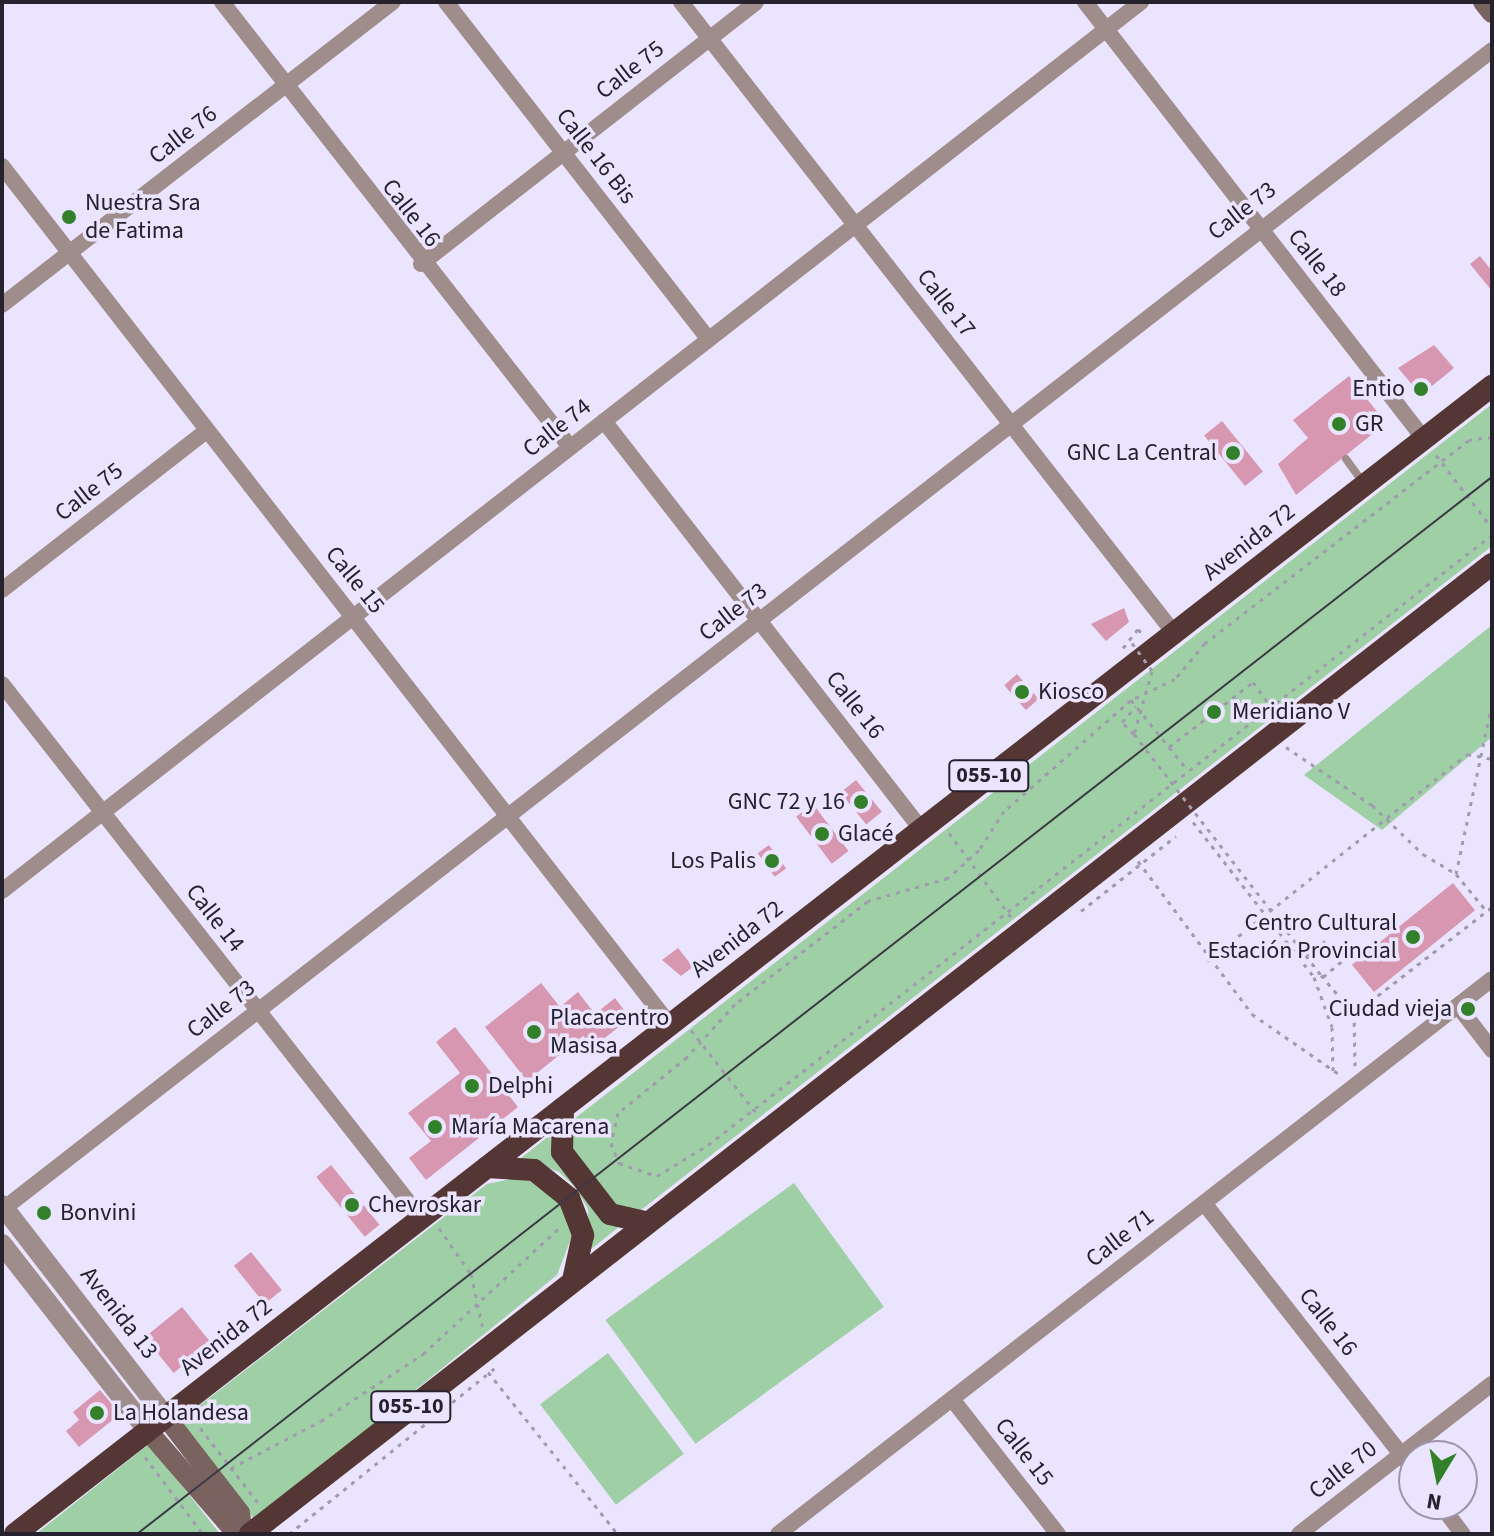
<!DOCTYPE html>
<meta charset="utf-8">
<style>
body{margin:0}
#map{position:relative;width:1494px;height:1536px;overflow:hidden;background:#ebe4fe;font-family:"Source Sans 3",sans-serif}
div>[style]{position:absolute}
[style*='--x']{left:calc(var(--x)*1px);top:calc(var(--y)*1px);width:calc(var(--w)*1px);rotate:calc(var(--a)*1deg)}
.green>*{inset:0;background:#9fcfa4;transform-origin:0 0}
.building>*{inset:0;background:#d897b1;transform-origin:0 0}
.path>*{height:3px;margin-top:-1.5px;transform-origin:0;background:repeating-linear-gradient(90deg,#a19baf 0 4px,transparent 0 10px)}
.service>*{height:8px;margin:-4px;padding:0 4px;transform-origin:4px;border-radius:4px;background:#9e8d8b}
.minor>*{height:16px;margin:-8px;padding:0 8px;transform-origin:8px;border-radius:8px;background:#9e8d8b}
.tertiary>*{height:20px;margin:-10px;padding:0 10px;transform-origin:10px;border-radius:10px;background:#9e8d8b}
.secondary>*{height:20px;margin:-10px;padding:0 10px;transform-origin:10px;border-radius:10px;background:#7a625f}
.trunk>*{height:22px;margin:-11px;padding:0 11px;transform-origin:11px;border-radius:11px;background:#543634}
.tram>*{height:2px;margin:-1px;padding:0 1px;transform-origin:1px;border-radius:1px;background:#3c3846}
.path-bridge>*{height:3px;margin-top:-1.5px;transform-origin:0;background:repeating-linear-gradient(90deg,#a19baf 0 4px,transparent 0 10px)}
.dots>*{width:22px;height:22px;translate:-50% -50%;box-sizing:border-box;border:4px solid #ebe4fe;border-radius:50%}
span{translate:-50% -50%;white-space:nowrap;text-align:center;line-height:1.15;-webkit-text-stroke:7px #ebe4fe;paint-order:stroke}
.shield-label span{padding:2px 6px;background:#ebe4fe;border:2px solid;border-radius:6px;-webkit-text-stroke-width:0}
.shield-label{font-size:22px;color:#25212d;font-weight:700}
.street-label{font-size:24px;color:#25212d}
.poi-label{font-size:24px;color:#25212d}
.left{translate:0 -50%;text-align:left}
.right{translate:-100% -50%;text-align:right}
.frame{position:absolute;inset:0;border:4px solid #25212d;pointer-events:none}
.north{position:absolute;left:1398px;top:1440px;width:80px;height:80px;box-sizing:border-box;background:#ebe4fe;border:2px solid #9c96aa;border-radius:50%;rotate:190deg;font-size:22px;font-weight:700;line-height:32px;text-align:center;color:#25212d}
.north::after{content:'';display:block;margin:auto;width:28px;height:36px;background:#33802a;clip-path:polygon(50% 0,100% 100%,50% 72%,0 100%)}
</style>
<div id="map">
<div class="green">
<div style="clip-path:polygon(1492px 404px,1492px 546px,641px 1210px,621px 1211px,567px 1144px,569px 1123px)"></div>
<div style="clip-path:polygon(1492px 625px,1492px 737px,1382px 830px,1304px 775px)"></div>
<div style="clip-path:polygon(550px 1135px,552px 1149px,620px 1226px,590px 1250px,588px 1209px,575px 1187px,559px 1172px,521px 1158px)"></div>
<div style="clip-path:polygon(521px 1177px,555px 1192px,573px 1233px,557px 1275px,255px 1520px,178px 1422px,487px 1184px)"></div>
<div style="left:794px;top:1183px;width:153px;height:233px;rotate:54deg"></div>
<div style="left:608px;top:1353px;width:126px;height:85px;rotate:53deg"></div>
<div style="clip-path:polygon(149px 1444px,220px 1534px,36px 1534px)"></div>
</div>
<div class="building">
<div style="clip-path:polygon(1480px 256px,1492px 271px,1492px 291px,1470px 264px)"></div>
<div style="clip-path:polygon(1434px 345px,1454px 368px,1421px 395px,1398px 368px)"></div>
<div style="clip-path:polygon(1349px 376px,1382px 418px,1380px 428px,1296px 495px,1278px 464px,1308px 438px,1293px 420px)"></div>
<div style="left:1222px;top:421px;width:65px;height:23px;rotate:51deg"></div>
<div style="clip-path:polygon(1124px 608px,1129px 622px,1106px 641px,1091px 624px)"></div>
<div style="left:1017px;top:674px;width:33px;height:17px;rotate:49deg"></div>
<div style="left:856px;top:780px;width:41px;height:20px;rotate:51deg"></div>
<div style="left:813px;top:804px;width:59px;height:21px;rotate:53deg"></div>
<div style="left:769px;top:845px;width:29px;height:14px;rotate:54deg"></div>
<div style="left:1453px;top:883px;width:35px;height:130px;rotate:51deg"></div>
<div style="clip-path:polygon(678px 948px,693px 967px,681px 976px,662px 960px)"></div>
<div style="clip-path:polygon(541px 983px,560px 1007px,578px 992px,595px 1014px,615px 998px,630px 1018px,592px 1048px,583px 1036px,527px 1081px,485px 1027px)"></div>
<div style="clip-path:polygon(455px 1027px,518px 1107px,426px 1180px,409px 1158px,431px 1141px,408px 1113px,460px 1073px,436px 1042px)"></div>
<div style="left:331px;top:1165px;width:77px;height:19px;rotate:51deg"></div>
<div style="left:251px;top:1252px;width:49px;height:22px;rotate:51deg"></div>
<div style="left:182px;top:1307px;width:46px;height:48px;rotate:51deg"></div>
<div style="clip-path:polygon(100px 1390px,120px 1414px,79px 1447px,66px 1431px,79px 1420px,73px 1412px)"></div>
</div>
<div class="path">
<div style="--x:1492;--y:437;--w:23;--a:173"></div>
<div style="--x:1469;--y:440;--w:333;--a:142.4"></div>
<div style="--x:1205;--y:643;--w:47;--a:129.8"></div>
<div style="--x:1175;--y:679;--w:49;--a:154.5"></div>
<div style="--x:1131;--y:700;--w:169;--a:138.8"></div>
<div style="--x:1004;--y:811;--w:46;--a:122.7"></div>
<div style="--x:979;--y:850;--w:42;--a:137.9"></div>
<div style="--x:948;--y:878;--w:83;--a:164"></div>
<div style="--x:868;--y:901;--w:168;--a:142.2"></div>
<div style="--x:735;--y:1004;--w:72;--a:132.2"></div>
<div style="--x:687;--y:1057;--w:89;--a:140.9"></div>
<div style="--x:618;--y:1113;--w:31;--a:103"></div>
<div style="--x:611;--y:1143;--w:22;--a:68"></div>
<div style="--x:619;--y:1163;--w:40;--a:18.9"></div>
<div style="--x:657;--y:1176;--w:60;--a:-31.3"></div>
<div style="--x:708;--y:1145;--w:993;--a:-37.89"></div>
<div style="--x:1436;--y:455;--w:92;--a:52.5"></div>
<div style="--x:1123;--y:648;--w:24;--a:-52"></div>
<div style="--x:1138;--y:629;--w:8;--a:50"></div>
<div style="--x:1131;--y:700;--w:60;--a:51"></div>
<div style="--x:1169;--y:747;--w:106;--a:-37.7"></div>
<div style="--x:1253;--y:682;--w:34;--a:54"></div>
<div style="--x:1134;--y:734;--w:17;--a:-135"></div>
<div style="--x:1122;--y:722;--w:21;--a:-49"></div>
<div style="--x:1169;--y:747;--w:28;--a:51"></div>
<div style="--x:1286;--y:747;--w:104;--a:34"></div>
<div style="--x:1372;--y:805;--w:71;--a:43.9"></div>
<div style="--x:1423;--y:854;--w:39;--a:31"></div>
<div style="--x:1456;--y:874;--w:45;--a:50.4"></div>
<div style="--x:1193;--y:822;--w:197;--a:52"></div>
<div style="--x:1314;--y:977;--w:53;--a:70.2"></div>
<div style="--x:1332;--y:1027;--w:44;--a:88.7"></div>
<div style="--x:949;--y:833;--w:104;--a:53.6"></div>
<div style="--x:1138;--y:861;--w:191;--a:53.3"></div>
<div style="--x:1252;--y:1014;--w:109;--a:34.6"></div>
<div style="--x:1456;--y:874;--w:175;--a:-78.1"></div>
<div style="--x:1081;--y:911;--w:121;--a:-38.3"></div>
<div style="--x:1307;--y:955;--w:23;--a:-38"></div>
<div style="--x:1207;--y:961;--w:332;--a:-38.5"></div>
<div style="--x:1467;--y:754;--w:25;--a:11"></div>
<div style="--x:1321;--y:975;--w:51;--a:49.8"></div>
<div style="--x:1323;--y:977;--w:25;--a:-40"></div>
<div style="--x:691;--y:1030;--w:108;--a:51.8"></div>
<div style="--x:1355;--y:1066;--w:52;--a:-91.1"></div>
<div style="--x:1354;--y:1014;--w:175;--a:-37.8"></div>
<div style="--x:439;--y:1228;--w:56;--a:55.2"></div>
<div style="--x:471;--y:1274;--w:56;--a:77.7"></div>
<div style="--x:488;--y:1372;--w:208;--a:51.3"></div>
<div style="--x:194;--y:1420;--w:108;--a:52.2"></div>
<div style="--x:145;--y:1457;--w:96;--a:53"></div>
<div style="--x:231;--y:1468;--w:102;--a:-27.6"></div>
<div style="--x:321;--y:1421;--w:122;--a:-33.3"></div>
<div style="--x:423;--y:1354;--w:185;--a:-42.8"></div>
<div style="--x:289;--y:1534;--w:265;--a:-38.9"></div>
</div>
<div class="service">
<div style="--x:1360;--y:386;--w:18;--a:-38"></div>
<div style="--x:1346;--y:459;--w:31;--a:54"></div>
</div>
<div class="minor">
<div style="--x:222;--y:2;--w:565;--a:51.97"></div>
<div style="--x:446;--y:2;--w:427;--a:52.1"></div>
<div style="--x:681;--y:2;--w:801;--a:52"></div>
<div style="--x:1085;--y:2;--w:553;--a:52.2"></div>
<div style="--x:2;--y:166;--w:1088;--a:52.13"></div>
<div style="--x:421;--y:264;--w:425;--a:-38"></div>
<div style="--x:2;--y:305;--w:495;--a:-37.8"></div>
<div style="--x:604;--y:421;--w:517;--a:52.15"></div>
<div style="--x:2;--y:590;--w:257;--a:-37.9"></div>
<div style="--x:2;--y:684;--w:679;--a:51.88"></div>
<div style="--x:2;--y:891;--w:1445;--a:-37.97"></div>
<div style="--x:1458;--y:1006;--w:56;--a:52.3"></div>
<div style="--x:1204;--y:1203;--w:340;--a:51.9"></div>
<div style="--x:2;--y:1210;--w:1888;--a:-37.9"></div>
<div style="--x:952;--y:1399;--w:172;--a:51.9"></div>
<div style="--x:1440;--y:1504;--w:38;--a:53"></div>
<div style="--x:778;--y:1534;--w:904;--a:-37.86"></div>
<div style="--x:1299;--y:1534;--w:244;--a:-37.9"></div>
</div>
<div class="tertiary">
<div style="--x:2;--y:1205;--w:268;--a:52.3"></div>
<div style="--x:2;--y:1244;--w:237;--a:52"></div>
</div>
<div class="secondary">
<div style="--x:1483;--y:2;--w:14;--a:51"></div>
<div style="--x:166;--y:1417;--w:121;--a:52.4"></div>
<div style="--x:240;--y:1513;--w:21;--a:82"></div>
<div style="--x:148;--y:1431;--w:136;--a:49.2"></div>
</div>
<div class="trunk">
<div style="--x:563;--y:1108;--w:44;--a:91.3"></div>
<div style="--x:562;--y:1152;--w:78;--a:52.3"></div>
<div style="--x:610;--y:1214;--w:39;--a:13"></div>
<div style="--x:487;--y:1167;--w:47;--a:3.7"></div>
<div style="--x:534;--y:1170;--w:45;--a:38.7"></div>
<div style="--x:569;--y:1198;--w:40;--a:69"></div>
<div style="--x:583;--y:1235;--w:46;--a:102.5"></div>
<div style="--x:15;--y:1534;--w:1871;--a:-37.86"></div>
<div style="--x:250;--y:1534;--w:1576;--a:-37.99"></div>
</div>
<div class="tram">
<div style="--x:137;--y:1534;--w:1719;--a:-37.96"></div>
</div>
<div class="path-bridge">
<div style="--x:1132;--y:643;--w:34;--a:54"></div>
<div style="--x:1152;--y:671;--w:66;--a:105.9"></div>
<div style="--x:1134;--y:734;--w:305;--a:52.2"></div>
</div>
<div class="dots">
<div style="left:69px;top:217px;background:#33802a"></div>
<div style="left:1421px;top:389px;background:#33802a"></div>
<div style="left:1339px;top:424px;background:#33802a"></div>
<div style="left:1233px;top:453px;background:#33802a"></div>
<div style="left:1022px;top:692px;background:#33802a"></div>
<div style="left:1214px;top:712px;background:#33802a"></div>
<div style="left:861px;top:802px;background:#33802a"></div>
<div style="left:822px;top:834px;background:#33802a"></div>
<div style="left:772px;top:861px;background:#33802a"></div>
<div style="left:1413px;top:937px;background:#33802a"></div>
<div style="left:1468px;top:1009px;background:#33802a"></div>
<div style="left:534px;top:1032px;background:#33802a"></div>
<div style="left:472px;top:1086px;background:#33802a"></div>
<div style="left:435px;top:1127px;background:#33802a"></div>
<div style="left:352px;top:1205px;background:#33802a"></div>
<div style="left:44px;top:1213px;background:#33802a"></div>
<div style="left:97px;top:1413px;background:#33802a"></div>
</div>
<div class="shield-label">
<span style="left:989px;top:776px">055-10</span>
<span style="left:411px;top:1407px">055-10</span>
</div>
<div class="street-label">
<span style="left:630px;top:70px;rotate:-38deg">Calle 75</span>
<span style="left:183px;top:135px;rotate:-38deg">Calle 76</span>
<span style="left:596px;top:156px;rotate:52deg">Calle 16 Bis</span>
<span style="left:1242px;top:211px;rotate:-38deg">Calle 73</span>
<span style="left:411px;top:213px;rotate:52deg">Calle 16</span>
<span style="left:1317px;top:263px;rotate:52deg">Calle 18</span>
<span style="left:946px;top:303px;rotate:52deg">Calle 17</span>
<span style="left:557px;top:428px;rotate:-38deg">Calle 74</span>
<span style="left:89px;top:492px;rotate:-38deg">Calle 75</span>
<span style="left:1249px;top:542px;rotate:-38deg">Avenida 72</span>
<span style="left:355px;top:580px;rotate:51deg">Calle 15</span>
<span style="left:733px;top:612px;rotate:-38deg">Calle 73</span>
<span style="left:855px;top:705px;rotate:52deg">Calle 16</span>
<span style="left:215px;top:918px;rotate:52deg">Calle 14</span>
<span style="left:737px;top:939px;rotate:-38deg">Avenida 72</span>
<span style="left:221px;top:1009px;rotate:-38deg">Calle 73</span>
<span style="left:1120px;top:1238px;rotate:-38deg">Calle 71</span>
<span style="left:119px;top:1313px;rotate:52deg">Avenida 13</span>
<span style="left:1328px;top:1322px;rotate:52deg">Calle 16</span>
<span style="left:226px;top:1337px;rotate:-38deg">Avenida 72</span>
<span style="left:1024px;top:1452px;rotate:52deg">Calle 15</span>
<span style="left:1343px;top:1470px;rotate:-38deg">Calle 70</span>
</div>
<div class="poi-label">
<span class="left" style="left:85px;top:217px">Nuestra Sra<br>de Fatima</span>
<span class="right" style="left:1405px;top:389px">Entio</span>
<span class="left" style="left:1355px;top:424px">GR</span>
<span class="right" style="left:1217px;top:453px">GNC La Central</span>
<span class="left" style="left:1038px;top:692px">Kiosco</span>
<span class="left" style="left:1232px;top:712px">Meridiano V</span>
<span class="right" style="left:845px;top:802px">GNC 72 y 16</span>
<span class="left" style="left:838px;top:834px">Glacé</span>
<span class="right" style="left:756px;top:861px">Los Palis</span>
<span class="right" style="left:1397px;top:937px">Centro Cultural<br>Estación Provincial</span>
<span class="right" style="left:1452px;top:1009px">Ciudad vieja</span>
<span class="left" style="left:550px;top:1032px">Placacentro<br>Masisa</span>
<span class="left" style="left:488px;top:1086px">Delphi</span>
<span class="left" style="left:451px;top:1127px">María Macarena</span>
<span class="left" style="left:368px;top:1205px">Chevroskar</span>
<span class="left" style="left:60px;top:1213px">Bonvini</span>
<span class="left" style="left:113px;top:1413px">La Holandesa</span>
</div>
<div class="frame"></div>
<div class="north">N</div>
</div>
